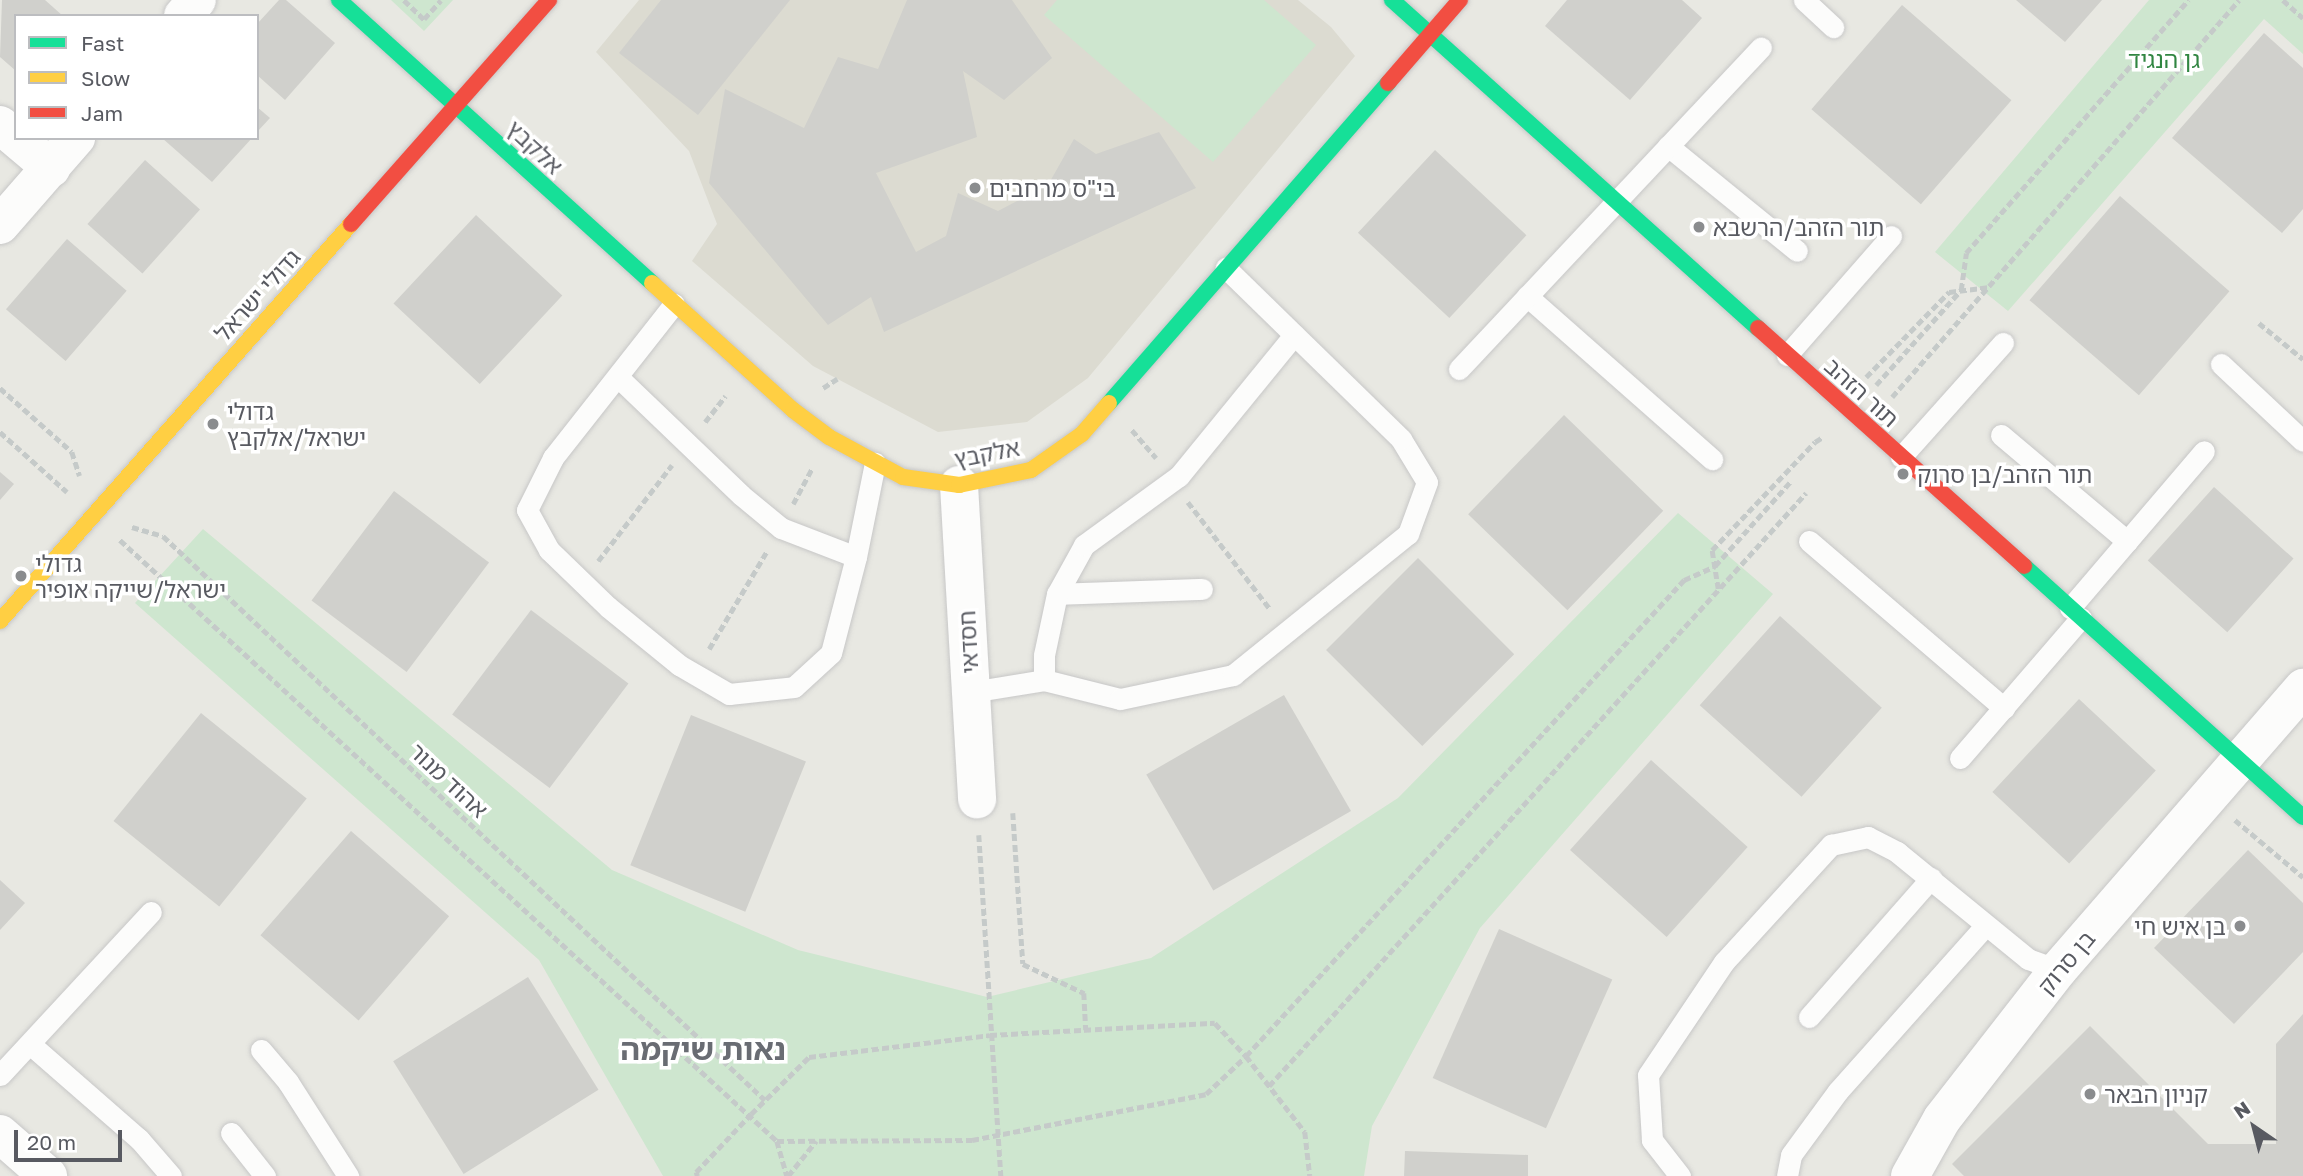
<!DOCTYPE html>
<meta charset="utf-8">
<style>
body{margin:0}
#map{position:relative;width:2303px;height:1176px;overflow:hidden;background:#e8e8e2;font-family:"Golos Text","Noto Sans Hebrew",sans-serif}
div>[style]{position:absolute}
[style*='--x']{left:calc(var(--x)*1px);top:calc(var(--y)*1px);width:calc(var(--w)*1px);rotate:calc(var(--a)*1deg)}
.education>*{inset:0;background:#dcdbd1}
.green>*{inset:0;background:#cee6cf}
.building>*{inset:0;background:#d0d0cc;transform-origin:0 0}
.path>*{height:4.5px;margin-top:-2.25px;transform-origin:0;background:repeating-linear-gradient(90deg,#c5cac9 0 7px,transparent 0 10.5px)}
.roads{filter:drop-shadow(0 0 2px #c7c7c7) drop-shadow(0 0 2px #c7c7c7)}
.lane>*{height:21px;margin:-10.5px;padding:0 10.5px;transform-origin:10.5px;border-radius:10.5px;background:#fcfcfb}
.street>*{height:38px;margin:-19px;padding:0 19px;transform-origin:19px;border-radius:19px;background:#fcfcfb}
.fast>*{height:16px;margin:-8px;padding:0 8px;transform-origin:8px;border-radius:8px;background:#16e098}
.slow>*{height:16px;margin:-8px;padding:0 8px;transform-origin:8px;border-radius:8px;background:#ffcf43}
.jam>*{height:16px;margin:-8px;padding:0 8px;transform-origin:8px;border-radius:8px;background:#f24e42}
.dots>*{width:19px;height:19px;translate:-50% -50%;box-sizing:border-box;border:4px solid #fff;border-radius:50%}
span{translate:-50% -50%;white-space:nowrap;text-align:center;line-height:1.15;-webkit-text-stroke:7px #fff;paint-order:stroke}
.park-label{font-size:23px;color:#318642}
.street-label{font-size:23px;color:#585a61}
.poi-label{font-size:23px;color:#585a61}
.left{translate:0 -50%;text-align:left}
.right{translate:-100% -50%;text-align:right}
.district-label{font-size:30px;color:#696c73;font-weight:700}
.legend{position:absolute;left:14px;top:14px;width:245px;height:126px;box-sizing:border-box;background:#fff;border:2px solid #bcbdc0;margin:0;padding:9px 12px;list-style:none;font-size:21px;color:#585a61}
.legend li{display:flex;align-items:center;gap:14px;height:35px}
.legend b{width:35px;border:2px solid #bcbdc0}
.north{position:absolute;left:2219px;top:1092px;width:70px;height:70px;-webkit-text-stroke:5px #fff;paint-order:stroke;rotate:325deg;font-size:19px;font-weight:700;line-height:28px;text-align:center;color:#585a61}
.north::after{content:'';display:block;margin:auto;width:24px;height:32px;background:#585a61;clip-path:polygon(50% 0,100% 100%,50% 72%,0 100%)}
.scale{position:absolute;left:14px;top:1130px;width:108px;height:32px;box-sizing:border-box;border:4px solid #585a61;border-top:0;padding-left:9px;font-size:21px;line-height:24px;white-space:nowrap;color:#585a61;-webkit-text-stroke:5px #fff;paint-order:stroke}
</style>
<div id="map">
<div class="education">
<div style="clip-path:polygon(639px 0,1298px 0,1331px 27px,1355px 56px,1088px 378px,1027px 422px,938px 432px,813px 366px,692px 261px,717px 224px,689px 151px,596px 52px)"></div>
</div>
<div class="green">
<div style="clip-path:polygon(391px 0,453px 0,424px 31px)"></div>
<div style="clip-path:polygon(1057px 0,1264px 0,1316px 45px,1213px 162px,1044px 15px)"></div>
<div style="clip-path:polygon(2149px 0,2303px 0,2303px 54px,2264px 19px,2008px 311px,1935px 252px)"></div>
<div style="clip-path:polygon(1678px 513px,1773px 594px,1480px 928px,1372px 1126px,1364px 1176px,663px 1176px,539px 960px,135px 603px,203px 529px,612px 870px,798px 950px,987px 997px,1151px 958px,1398px 798px)"></div>
</div>
<div class="building">
<div style="clip-path:polygon(2px 0,45px 0,63px 16px,16px 16px,16px 71px,0 57px)"></div>
<div style="clip-path:polygon(279px 0,286px 0,335px 43px,285px 100px,257px 75px,257px 24px)"></div>
<div style="clip-path:polygon(661px 0,790px 0,698px 115px,619px 53px)"></div>
<div style="clip-path:polygon(907px 0,1012px 0,1052px 58px,1004px 100px,963px 71px,977px 137px,876px 173px,916px 252px,946px 236px,958px 193px,998px 211px,1048px 185px,1074px 139px,1096px 154px,1159px 132px,1196px 188px,884px 332px,871px 297px,828px 325px,709px 183px,725px 89px,804px 128px,838px 57px,878px 69px)"></div>
<div style="clip-path:polygon(1567px 0,1682px 0,1702px 18px,1630px 100px,1545px 26px)"></div>
<div style="clip-path:polygon(2016px 0,2102px 0,2065px 42px)"></div>
<div style="left:1902px;top:5px;width:145px;height:138px;rotate:41deg"></div>
<div style="clip-path:polygon(2264px 33px,2303px 68px,2303px 209px,2282px 233px,2172px 138px)"></div>
<div style="clip-path:polygon(257px 107px,270px 118px,257px 132px)"></div>
<div style="clip-path:polygon(162px 138px,252px 138px,212px 182px)"></div>
<div style="left:1435px;top:150px;width:125px;height:113px;rotate:43deg"></div>
<div style="left:145px;top:160px;width:74px;height:86px;rotate:42deg"></div>
<div style="left:2120px;top:196px;width:145px;height:138px;rotate:41deg"></div>
<div style="left:476px;top:215px;width:118px;height:121px;rotate:43deg"></div>
<div style="left:67px;top:239px;width:79px;height:93px;rotate:41deg"></div>
<div style="left:1564px;top:415px;width:138px;height:138px;rotate:44deg"></div>
<div style="clip-path:polygon(0 472px,14px 484px,0 500px)"></div>
<div style="left:2214px;top:487px;width:107px;height:99px;rotate:42deg"></div>
<div style="left:394px;top:491px;width:119px;height:137px;rotate:37deg"></div>
<div style="left:1418px;top:558px;width:136px;height:130px;rotate:45deg"></div>
<div style="left:531px;top:610px;width:122px;height:131px;rotate:37deg"></div>
<div style="left:1780px;top:616px;width:137px;height:120px;rotate:42deg"></div>
<div style="left:1284px;top:695px;width:134px;height:159px;rotate:60deg"></div>
<div style="left:2079px;top:699px;width:105px;height:127px;rotate:43deg"></div>
<div style="left:201px;top:713px;width:136px;height:139px;rotate:39deg"></div>
<div style="left:691px;top:715px;width:124px;height:162px;rotate:22deg"></div>
<div style="left:1651px;top:760px;width:130px;height:121px;rotate:42deg"></div>
<div style="left:351px;top:831px;width:130px;height:138px;rotate:41deg"></div>
<div style="clip-path:polygon(2248px 850px,2303px 903px,2303px 952px,2234px 1024px,2154px 948px)"></div>
<div style="clip-path:polygon(0 880px,25px 903px,0 930px)"></div>
<div style="left:1499px;top:929px;width:124px;height:163px;rotate:24deg"></div>
<div style="left:528px;top:977px;width:133px;height:159px;rotate:58deg"></div>
<div style="clip-path:polygon(2303px 1014px,2303px 1176px,1964px 1176px,1952px 1164px,2090px 1026px,2208px 1144px,2276px 1144px,2276px 1044px)"></div>
<div style="clip-path:polygon(1405px 1151px,1528px 1155px,1528px 1176px,1404px 1176px)"></div>
</div>
<div class="path">
<div style="--x:404;--y:0;--w:28;--a:44"></div>
<div style="--x:424;--y:19;--w:25;--a:-48"></div>
<div style="--x:2283;--y:0;--w:27;--a:42"></div>
<div style="--x:2259;--y:323;--w:57;--a:39.3"></div>
<div style="--x:1866;--y:377;--w:119;--a:-45.7"></div>
<div style="--x:1949;--y:292;--w:39;--a:-7"></div>
<div style="--x:1876;--y:385;--w:127;--a:-48.2"></div>
<div style="--x:1961;--y:290;--w:37;--a:-82"></div>
<div style="--x:1966;--y:253;--w:337;--a:-48.7"></div>
<div style="--x:0;--y:388;--w:96;--a:41.6"></div>
<div style="--x:72;--y:452;--w:25;--a:72"></div>
<div style="--x:823;--y:388;--w:17;--a:-33"></div>
<div style="--x:1892;--y:397;--w:527;--a:-48.84"></div>
<div style="--x:705;--y:422;--w:33;--a:-52"></div>
<div style="--x:1132;--y:430;--w:37;--a:49"></div>
<div style="--x:0;--y:432;--w:90;--a:41.8"></div>
<div style="--x:1188;--y:502;--w:135;--a:52.5"></div>
<div style="--x:793;--y:504;--w:40;--a:-62"></div>
<div style="--x:132;--y:527;--w:32;--a:16"></div>
<div style="--x:163;--y:536;--w:825;--a:43.13"></div>
<div style="--x:120;--y:540;--w:890;--a:42.45"></div>
<div style="--x:777;--y:1141;--w:195;--a:-0.3"></div>
<div style="--x:972;--y:1140;--w:238;--a:-11.1"></div>
<div style="--x:1206;--y:1094;--w:55;--a:-43.5"></div>
<div style="--x:1246;--y:1056;--w:647;--a:-47.38"></div>
<div style="--x:1684;--y:580;--w:34;--a:-24"></div>
<div style="--x:1715;--y:566;--w:113;--a:-48.2"></div>
<div style="--x:598;--y:561;--w:121;--a:-52.4"></div>
<div style="--x:1718;--y:589;--w:39;--a:-99"></div>
<div style="--x:1712;--y:550;--w:149;--a:-46.4"></div>
<div style="--x:1815;--y:442;--w:9;--a:-32"></div>
<div style="--x:709;--y:649;--w:114;--a:-59.4"></div>
<div style="--x:1013;--y:813;--w:151;--a:86.2"></div>
<div style="--x:1023;--y:964;--w:68;--a:25.4"></div>
<div style="--x:1084;--y:993;--w:37;--a:87"></div>
<div style="--x:2235;--y:820;--w:89;--a:40"></div>
<div style="--x:979;--y:835;--w:342;--a:86.3"></div>
<div style="--x:1269;--y:1086;--w:800;--a:-47.84"></div>
<div style="--x:777;--y:1141;--w:36;--a:74"></div>
<div style="--x:697;--y:1176;--w:4;--a:-104"></div>
<div style="--x:696;--y:1172;--w:80;--a:-46.5"></div>
<div style="--x:751;--y:1114;--w:81;--a:-44.5"></div>
<div style="--x:809;--y:1057;--w:182;--a:-6.9"></div>
<div style="--x:990;--y:1035;--w:225;--a:-3.1"></div>
<div style="--x:1215;--y:1023;--w:45;--a:46.8"></div>
<div style="--x:1246;--y:1056;--w:96;--a:52.2"></div>
<div style="--x:1305;--y:1132;--w:44;--a:83.5"></div>
<div style="--x:788;--y:1176;--w:45;--a:-51.3"></div>
</div>
<div class="roads">
<div class="lane">
<div style="--x:1804;--y:0;--w:40;--a:43"></div>
<div style="--x:1668;--y:146;--w:166;--a:39.1"></div>
<div style="--x:1527;--y:296;--w:247;--a:41.4"></div>
<div style="--x:674;--y:304;--w:196;--a:128.2"></div>
<div style="--x:553;--y:458;--w:58;--a:116.6"></div>
<div style="--x:527;--y:510;--w:46;--a:61.2"></div>
<div style="--x:549;--y:550;--w:82;--a:44"></div>
<div style="--x:608;--y:607;--w:92;--a:39.2"></div>
<div style="--x:679;--y:665;--w:58;--a:30.1"></div>
<div style="--x:729;--y:694;--w:65;--a:-6.1"></div>
<div style="--x:794;--y:687;--w:50;--a:-42.6"></div>
<div style="--x:831;--y:653;--w:99;--a:-75.4"></div>
<div style="--x:856;--y:557;--w:96;--a:-78.6"></div>
<div style="--x:1787;--y:355;--w:158;--a:-48.8"></div>
<div style="--x:2221;--y:364;--w:112;--a:43.2"></div>
<div style="--x:1459;--y:369;--w:441;--a:-46.8"></div>
<div style="--x:618;--y:377;--w:170;--a:43.8"></div>
<div style="--x:741;--y:495;--w:52;--a:39.5"></div>
<div style="--x:781;--y:528;--w:80;--a:21.1"></div>
<div style="--x:2001;--y:435;--w:165;--a:40.1"></div>
<div style="--x:1901;--y:457;--w:153;--a:-48.2"></div>
<div style="--x:1809;--y:541;--w:257;--a:40.6"></div>
<div style="--x:1057;--y:594;--w:145;--a:-2"></div>
<div style="--x:2070;--y:608;--w:206;--a:-49.5"></div>
<div style="--x:1044;--y:680;--w:25;--a:-90"></div>
<div style="--x:1044;--y:655;--w:62;--a:-78"></div>
<div style="--x:1057;--y:594;--w:56;--a:-61.1"></div>
<div style="--x:1084;--y:545;--w:117;--a:-36"></div>
<div style="--x:1179;--y:476;--w:182;--a:-50.8"></div>
<div style="--x:971;--y:692;--w:74;--a:-9.3"></div>
<div style="--x:1044;--y:680;--w:78;--a:14"></div>
<div style="--x:1120;--y:699;--w:116;--a:-12"></div>
<div style="--x:1233;--y:675;--w:225;--a:-38.9"></div>
<div style="--x:1408;--y:534;--w:55;--a:-69.9"></div>
<div style="--x:1427;--y:482;--w:50;--a:-121.2"></div>
<div style="--x:1401;--y:439;--w:245;--a:-135.7"></div>
<div style="--x:1960;--y:758;--w:185;--a:-49.2"></div>
<div style="--x:1809;--y:1017;--w:185;--a:-48.7"></div>
<div style="--x:30;--y:1044;--w:145;--a:41.1"></div>
<div style="--x:139;--y:1139;--w:49;--a:49.1"></div>
<div style="--x:261;--y:1050;--w:42;--a:49.8"></div>
<div style="--x:288;--y:1082;--w:112;--a:57.4"></div>
<div style="--x:0;--y:1075;--w:222;--a:-47.2"></div>
<div style="--x:231;--y:1133;--w:55;--a:51.7"></div>
<div style="--x:1680;--y:1176;--w:46;--a:-127.9"></div>
<div style="--x:1652;--y:1140;--w:65;--a:-93.5"></div>
<div style="--x:1648;--y:1075;--w:136;--a:-56.1"></div>
<div style="--x:1724;--y:962;--w:159;--a:-47.6"></div>
<div style="--x:1831;--y:845;--w:38;--a:-12"></div>
<div style="--x:1868;--y:837;--w:33;--a:27"></div>
<div style="--x:1897;--y:852;--w:169;--a:39.2"></div>
<div style="--x:2028;--y:959;--w:32;--a:20"></div>
<div style="--x:1787;--y:1176;--w:21;--a:-79"></div>
<div style="--x:1791;--y:1155;--w:79;--a:-53.7"></div>
<div style="--x:1838;--y:1091;--w:222;--a:-48.3"></div>
</div>
<div class="street">
<div style="--x:183;--y:16;--w:21;--a:-49"></div>
<div style="--x:0;--y:125;--w:67;--a:40.1"></div>
<div style="--x:0;--y:225;--w:116;--a:-48.9"></div>
<div style="--x:959;--y:485;--w:315;--a:86.7"></div>
<div style="--x:0;--y:1134;--w:64;--a:41.2"></div>
<div style="--x:1910;--y:1176;--w:65;--a:-60.7"></div>
<div style="--x:1942;--y:1119;--w:189;--a:-52.1"></div>
<div style="--x:2058;--y:970;--w:374;--a:-49"></div>
</div>
<div class="fast">
<div style="--x:339;--y:0;--w:422;--a:42.1"></div>
<div style="--x:1392;--y:0;--w:491;--a:41.9"></div>
<div style="--x:1109;--y:403;--w:425;--a:-48.9"></div>
<div style="--x:2024;--y:566;--w:375;--a:42"></div>
</div>
<div class="slow">
<div style="--x:652;--y:283;--w:190;--a:42"></div>
<div style="--x:793;--y:410;--w:45;--a:36.9"></div>
<div style="--x:829;--y:437;--w:84;--a:28.4"></div>
<div style="--x:903;--y:477;--w:57;--a:8.1"></div>
<div style="--x:959;--y:485;--w:74;--a:-11.8"></div>
<div style="--x:1031;--y:470;--w:62;--a:-35.2"></div>
<div style="--x:1082;--y:434;--w:41;--a:-48.9"></div>
<div style="--x:0;--y:621;--w:530;--a:-48.52"></div>
</div>
<div class="jam">
<div style="--x:1388;--y:83;--w:110;--a:-49.1"></div>
<div style="--x:351;--y:224;--w:299;--a:-48.5"></div>
<div style="--x:1758;--y:328;--w:357;--a:41.8"></div>
</div>
</div>
<div class="dots">
<div style="left:975px;top:188px;background:#8a8c8e"></div>
<div style="left:1699px;top:227px;background:#8a8c8e"></div>
<div style="left:213px;top:424px;background:#8a8c8e"></div>
<div style="left:1903px;top:474px;background:#8a8c8e"></div>
<div style="left:21px;top:576px;background:#8a8c8e"></div>
<div style="left:2240px;top:926px;background:#8a8c8e"></div>
<div style="left:2090px;top:1094px;background:#8a8c8e"></div>
</div>
<div class="park-label">
<span style="left:2164px;top:59px">גן הנגיד</span>
</div>
<div class="street-label">
<span style="left:535px;top:147px;rotate:43deg">אלקבץ</span>
<span style="left:257px;top:295px;rotate:-48deg">גדולי ישראל</span>
<span style="left:1862px;top:392px;rotate:42deg">תור הזהב</span>
<span style="left:987px;top:453px;rotate:-11deg">אלקבץ</span>
<span style="left:968px;top:642px;rotate:-93deg">חסדאי</span>
<span style="left:449px;top:780px;rotate:43deg">אהוד מנור</span>
<span style="left:2066px;top:962px;rotate:-50deg">בן סרוק</span>
</div>
<div class="poi-label">
<span class="left" style="left:989px;top:188px">בי"ס מרחבים</span>
<span class="left" style="left:1713px;top:227px">תור הזהב/הרשבא</span>
<span class="left" style="left:227px;top:424px">גדולי<br>ישראל/אלקבץ</span>
<span class="left" style="left:1917px;top:474px">תור הזהב/בן סרוק</span>
<span class="left" style="left:35px;top:576px">גדולי<br>ישראל/שייקה אופיר</span>
<span class="right" style="left:2226px;top:926px">בן איש חי</span>
<span class="left" style="left:2104px;top:1094px">קניון הבאר</span>
</div>
<div class="district-label">
<span style="left:703px;top:1049px">נאות שיקמה</span>
</div>
<ul class="legend">
<li><b style="height:9px;background:#16e098"></b>Fast</li>
<li><b style="height:9px;background:#ffcf43"></b>Slow</li>
<li><b style="height:9px;background:#f24e42"></b>Jam</li>
</ul>
<div class="north">N</div>
<div class="scale">20 m</div>
</div>
